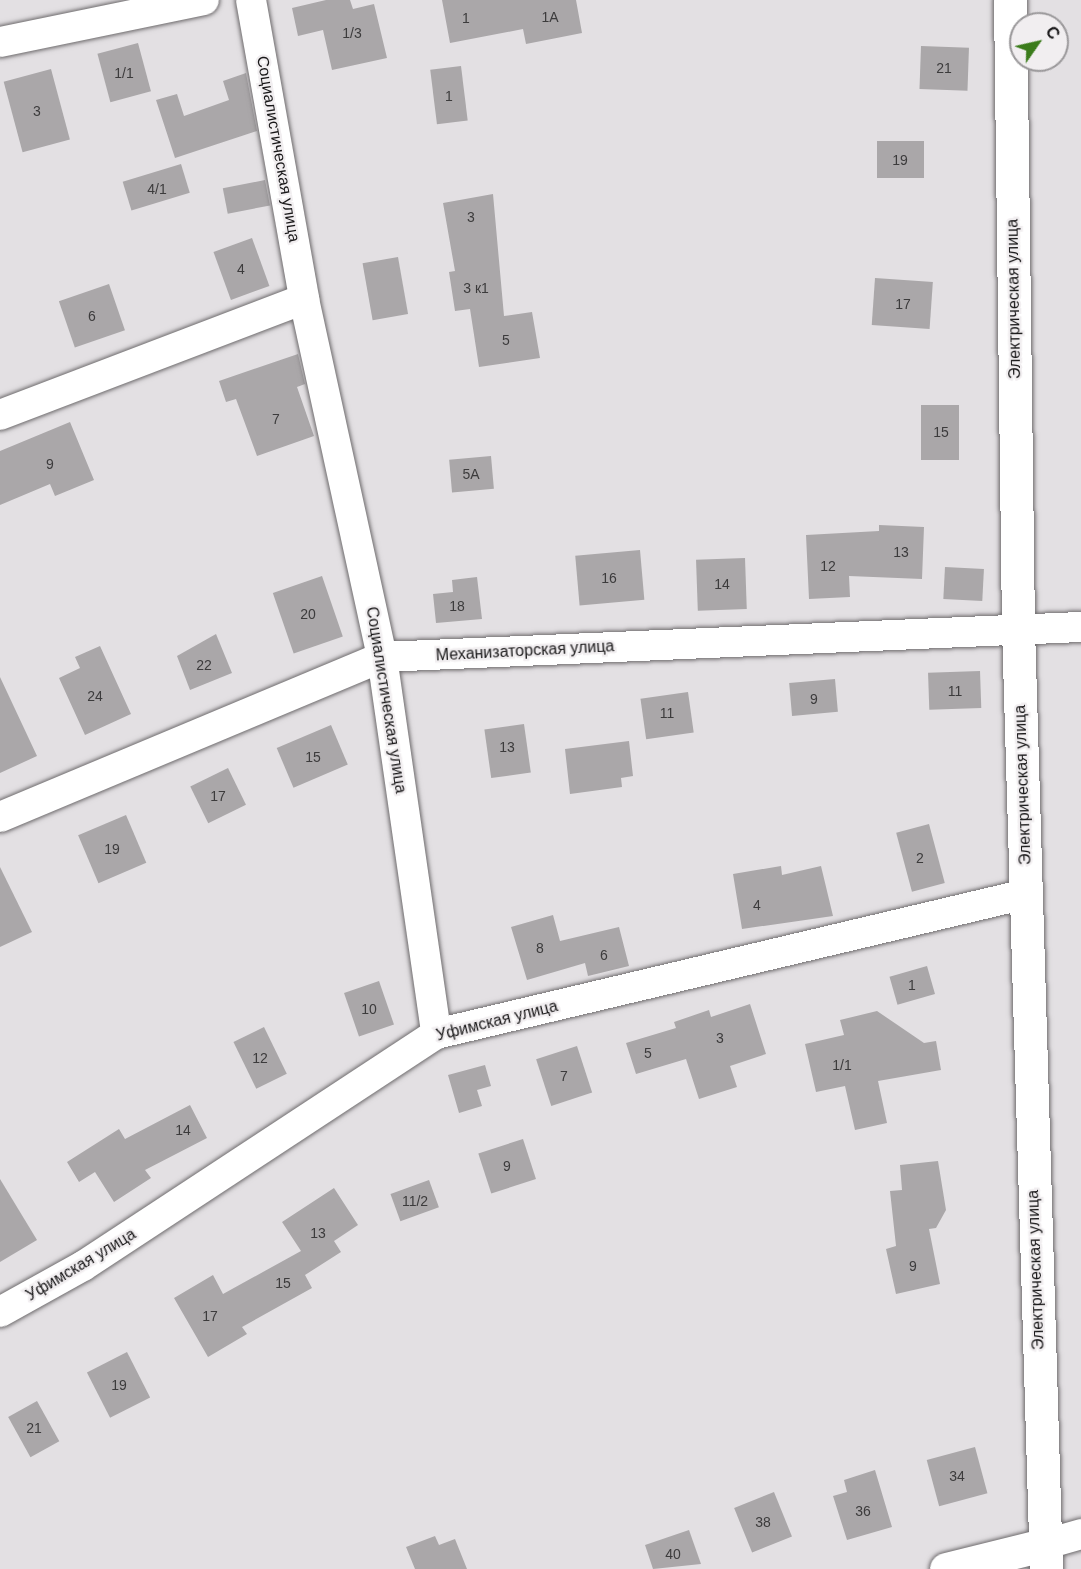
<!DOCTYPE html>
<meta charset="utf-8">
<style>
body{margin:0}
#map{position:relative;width:1081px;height:1569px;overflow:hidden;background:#e3e0e3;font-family:Arial,sans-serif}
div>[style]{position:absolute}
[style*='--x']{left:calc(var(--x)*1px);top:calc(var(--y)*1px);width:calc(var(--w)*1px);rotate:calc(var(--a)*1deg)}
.building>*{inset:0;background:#aaa7a9;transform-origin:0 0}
.roads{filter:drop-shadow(0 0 2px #6e6b6d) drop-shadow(0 0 2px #6e6b6d)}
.street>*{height:30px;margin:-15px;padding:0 15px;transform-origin:15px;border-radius:15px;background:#fff}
.secondary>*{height:33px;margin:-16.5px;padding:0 16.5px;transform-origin:16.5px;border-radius:16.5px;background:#fff}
span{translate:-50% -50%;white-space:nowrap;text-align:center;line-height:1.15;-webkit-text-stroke:4.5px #f1eef0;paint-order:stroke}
.number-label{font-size:14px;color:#3c3b3c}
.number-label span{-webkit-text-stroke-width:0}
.street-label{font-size:16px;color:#181718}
.north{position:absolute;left:1009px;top:12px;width:60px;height:60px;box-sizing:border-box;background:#f1eef0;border:2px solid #9a989a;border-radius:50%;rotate:56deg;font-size:16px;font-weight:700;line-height:24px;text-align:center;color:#181718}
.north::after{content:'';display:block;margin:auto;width:21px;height:27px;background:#3b7c1b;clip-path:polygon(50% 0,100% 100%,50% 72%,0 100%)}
</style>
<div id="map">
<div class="building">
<div style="clip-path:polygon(326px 0,350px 0,353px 9px,374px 4px,387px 58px,332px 70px,323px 30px,298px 36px,292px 8px)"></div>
<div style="clip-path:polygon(442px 0,576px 0,582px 33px,526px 44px,523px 29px,450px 43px)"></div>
<div style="left:138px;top:43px;width:50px;height:42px;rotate:75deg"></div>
<div style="left:921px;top:46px;width:48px;height:43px;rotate:2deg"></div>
<div style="left:461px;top:66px;width:55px;height:31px;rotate:83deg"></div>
<div style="left:51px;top:69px;width:73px;height:49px;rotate:75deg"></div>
<div style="clip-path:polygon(246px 73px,257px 131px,175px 158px,156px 100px,177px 94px,184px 116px,229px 100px,223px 81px)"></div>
<div style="left:924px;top:141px;width:37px;height:47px;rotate:90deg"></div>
<div style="left:181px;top:164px;width:30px;height:61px;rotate:73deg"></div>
<div style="left:265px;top:180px;width:26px;height:43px;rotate:79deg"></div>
<div style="clip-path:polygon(493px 194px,504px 316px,532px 312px,540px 358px,479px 367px,470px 309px,455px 311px,449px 272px,455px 271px,443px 203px)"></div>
<div style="left:252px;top:238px;width:51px;height:41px;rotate:70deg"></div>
<div style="left:398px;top:257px;width:58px;height:36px;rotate:80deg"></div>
<div style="left:875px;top:278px;width:58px;height:47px;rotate:4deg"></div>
<div style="left:109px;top:284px;width:49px;height:53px;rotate:71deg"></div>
<div style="clip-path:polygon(298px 354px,305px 384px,297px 387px,314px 436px,257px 456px,236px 399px,226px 402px,219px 381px)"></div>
<div style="left:921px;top:405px;width:38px;height:55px"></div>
<div style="clip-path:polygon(70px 422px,94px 480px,55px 496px,50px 484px,0 505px,0 451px)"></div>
<div style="left:491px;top:456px;width:33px;height:42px;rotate:85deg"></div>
<div style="clip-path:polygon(879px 525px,924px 527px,922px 579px,849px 576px,850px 597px,809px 599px,806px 535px,879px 531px)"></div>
<div style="left:640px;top:550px;width:50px;height:65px;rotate:85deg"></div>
<div style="left:745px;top:558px;width:51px;height:49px;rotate:88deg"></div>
<div style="left:945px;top:567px;width:39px;height:32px;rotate:3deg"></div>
<div style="left:322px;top:576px;width:64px;height:52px;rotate:71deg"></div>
<div style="clip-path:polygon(477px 577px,482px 619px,436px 623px,433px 594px,453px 592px,452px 580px)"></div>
<div style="clip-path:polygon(216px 634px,232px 673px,190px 690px,177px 656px)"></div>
<div style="clip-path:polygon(100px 646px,131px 714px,85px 735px,59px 678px,80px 668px,75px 657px)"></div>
<div style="left:980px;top:671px;width:37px;height:52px;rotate:88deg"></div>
<div style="clip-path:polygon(0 677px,37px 756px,0 773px)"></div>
<div style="left:835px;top:679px;width:33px;height:46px;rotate:85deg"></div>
<div style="left:688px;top:692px;width:41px;height:48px;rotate:82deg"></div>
<div style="left:524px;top:724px;width:49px;height:40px;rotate:82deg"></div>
<div style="left:331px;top:725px;width:43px;height:59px;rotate:67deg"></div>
<div style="clip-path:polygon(629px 741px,633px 776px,621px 778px,622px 787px,570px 794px,565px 749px)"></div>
<div style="left:228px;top:768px;width:41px;height:42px;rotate:64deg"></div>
<div style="left:126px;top:815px;width:52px;height:52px;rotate:67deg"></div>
<div style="left:929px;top:824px;width:61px;height:34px;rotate:75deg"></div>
<div style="clip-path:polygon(781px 866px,782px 875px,821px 866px,833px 916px,742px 929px,733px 874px)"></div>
<div style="clip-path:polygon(0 867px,32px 932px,0 947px)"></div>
<div style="clip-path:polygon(553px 915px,560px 941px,619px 927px,629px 966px,588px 976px,585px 963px,527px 980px,511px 927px)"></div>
<div style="left:927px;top:966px;width:29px;height:39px;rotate:74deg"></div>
<div style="left:379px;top:981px;width:46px;height:37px;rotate:71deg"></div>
<div style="clip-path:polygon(750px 1004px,766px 1054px,730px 1066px,737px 1087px,699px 1099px,686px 1059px,636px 1074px,626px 1043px,676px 1028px,674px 1022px,709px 1010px,711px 1017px)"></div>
<div style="clip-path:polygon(877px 1011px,924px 1043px,936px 1041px,941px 1070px,878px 1081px,887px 1123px,855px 1130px,845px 1086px,816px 1092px,805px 1044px,844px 1035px,840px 1020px)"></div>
<div style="left:264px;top:1027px;width:52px;height:34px;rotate:64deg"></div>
<div style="left:577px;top:1046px;width:49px;height:43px;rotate:72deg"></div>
<div style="clip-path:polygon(485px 1065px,491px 1086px,477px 1090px,482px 1106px,459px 1113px,448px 1075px)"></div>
<div style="clip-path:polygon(190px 1105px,207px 1138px,145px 1170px,151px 1178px,114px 1202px,95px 1172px,79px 1182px,67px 1162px,119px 1129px,125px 1139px)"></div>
<div style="left:523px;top:1139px;width:42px;height:47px;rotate:72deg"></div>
<div style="clip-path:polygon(938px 1161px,946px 1210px,936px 1228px,929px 1229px,940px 1284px,896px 1294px,886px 1249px,896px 1246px,890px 1191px,902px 1190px,900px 1165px)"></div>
<div style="clip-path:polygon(0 1179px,37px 1240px,0 1262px)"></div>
<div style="left:429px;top:1180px;width:29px;height:41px;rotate:70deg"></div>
<div style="clip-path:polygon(334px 1188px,358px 1225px,334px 1241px,341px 1252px,305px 1275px,312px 1288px,242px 1327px,247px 1334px,208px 1357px,174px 1298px,213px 1275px,223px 1294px,301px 1251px,282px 1222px)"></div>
<div style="left:127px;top:1352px;width:51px;height:45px;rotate:63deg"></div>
<div style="left:37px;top:1401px;width:46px;height:33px;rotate:61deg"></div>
<div style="left:975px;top:1447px;width:48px;height:50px;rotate:75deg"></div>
<div style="clip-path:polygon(875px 1470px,892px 1527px,847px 1540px,833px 1496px,847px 1492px,844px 1480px)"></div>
<div style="left:774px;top:1492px;width:48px;height:43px;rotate:68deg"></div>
<div style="clip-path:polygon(689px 1530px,701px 1564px,653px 1569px,645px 1545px)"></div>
<div style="clip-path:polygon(435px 1536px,439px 1545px,455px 1539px,467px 1569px,415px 1569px,406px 1547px)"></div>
</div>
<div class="roads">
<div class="street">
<div style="--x:251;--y:0;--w:304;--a:79.9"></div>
<div style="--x:304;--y:299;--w:366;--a:77.7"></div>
<div style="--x:382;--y:657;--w:381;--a:81.8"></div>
<div style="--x:0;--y:42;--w:208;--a:-11.6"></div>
<div style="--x:0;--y:415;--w:325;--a:-20.9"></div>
<div style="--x:0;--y:817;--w:414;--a:-22.7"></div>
<div style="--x:382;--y:657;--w:700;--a:-2.46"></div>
<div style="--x:0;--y:1312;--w:95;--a:-29"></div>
<div style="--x:83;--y:1266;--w:422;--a:-33.3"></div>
<div style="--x:436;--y:1034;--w:606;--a:-13.35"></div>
<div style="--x:1043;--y:1545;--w:40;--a:-16"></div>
</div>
<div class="secondary">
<div style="--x:1010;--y:0;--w:628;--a:89.27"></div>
<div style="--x:1018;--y:628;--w:941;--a:88.3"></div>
<div style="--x:946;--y:1569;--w:100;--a:-13.9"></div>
</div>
</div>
<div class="number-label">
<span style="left:550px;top:17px">1А</span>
<span style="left:466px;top:18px">1</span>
<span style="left:352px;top:33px">1/3</span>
<span style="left:944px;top:68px">21</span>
<span style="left:124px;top:73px">1/1</span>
<span style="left:449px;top:96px">1</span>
<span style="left:37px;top:111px">3</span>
<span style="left:900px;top:160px">19</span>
<span style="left:157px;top:189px">4/1</span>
<span style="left:471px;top:217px">3</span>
<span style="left:241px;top:269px">4</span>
<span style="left:476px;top:288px">3 к1</span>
<span style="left:903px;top:304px">17</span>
<span style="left:92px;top:316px">6</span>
<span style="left:506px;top:340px">5</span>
<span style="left:276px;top:419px">7</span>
<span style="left:941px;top:432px">15</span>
<span style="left:50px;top:464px">9</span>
<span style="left:471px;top:474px">5А</span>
<span style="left:901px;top:552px">13</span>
<span style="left:828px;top:566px">12</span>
<span style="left:609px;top:578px">16</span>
<span style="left:722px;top:584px">14</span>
<span style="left:457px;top:606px">18</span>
<span style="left:308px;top:614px">20</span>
<span style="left:204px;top:665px">22</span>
<span style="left:955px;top:691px">11</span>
<span style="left:95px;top:696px">24</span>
<span style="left:814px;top:699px">9</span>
<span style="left:667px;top:713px">11</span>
<span style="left:507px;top:747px">13</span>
<span style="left:313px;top:757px">15</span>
<span style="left:218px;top:796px">17</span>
<span style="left:112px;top:849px">19</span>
<span style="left:920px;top:858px">2</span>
<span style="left:757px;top:905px">4</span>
<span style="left:540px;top:948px">8</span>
<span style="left:604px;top:955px">6</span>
<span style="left:912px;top:985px">1</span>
<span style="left:369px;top:1009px">10</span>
<span style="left:720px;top:1038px">3</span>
<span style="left:648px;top:1053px">5</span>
<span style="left:260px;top:1058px">12</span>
<span style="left:842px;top:1065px">1/1</span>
<span style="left:564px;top:1076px">7</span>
<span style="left:183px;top:1130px">14</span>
<span style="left:507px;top:1166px">9</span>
<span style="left:415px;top:1201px">11/2</span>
<span style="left:318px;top:1233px">13</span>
<span style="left:913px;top:1266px">9</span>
<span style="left:283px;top:1283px">15</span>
<span style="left:210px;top:1316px">17</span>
<span style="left:119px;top:1385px">19</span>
<span style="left:34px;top:1428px">21</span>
<span style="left:957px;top:1476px">34</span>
<span style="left:863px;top:1511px">36</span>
<span style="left:763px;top:1522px">38</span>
<span style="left:673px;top:1554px">40</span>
</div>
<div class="street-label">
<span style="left:278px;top:149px;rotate:80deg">Социалистическая улица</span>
<span style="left:1014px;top:299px;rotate:-91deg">Электрическая улица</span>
<span style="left:525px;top:651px;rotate:-3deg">Механизаторская улица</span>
<span style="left:386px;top:700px;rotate:81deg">Социалистическая улица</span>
<span style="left:1023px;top:785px;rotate:-92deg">Электрическая улица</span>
<span style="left:497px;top:1021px;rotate:-14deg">Уфимская улица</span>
<span style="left:81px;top:1265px;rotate:-31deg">Уфимская улица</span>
<span style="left:1036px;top:1270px;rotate:-92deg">Электрическая улица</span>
</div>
<div class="north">С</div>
</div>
